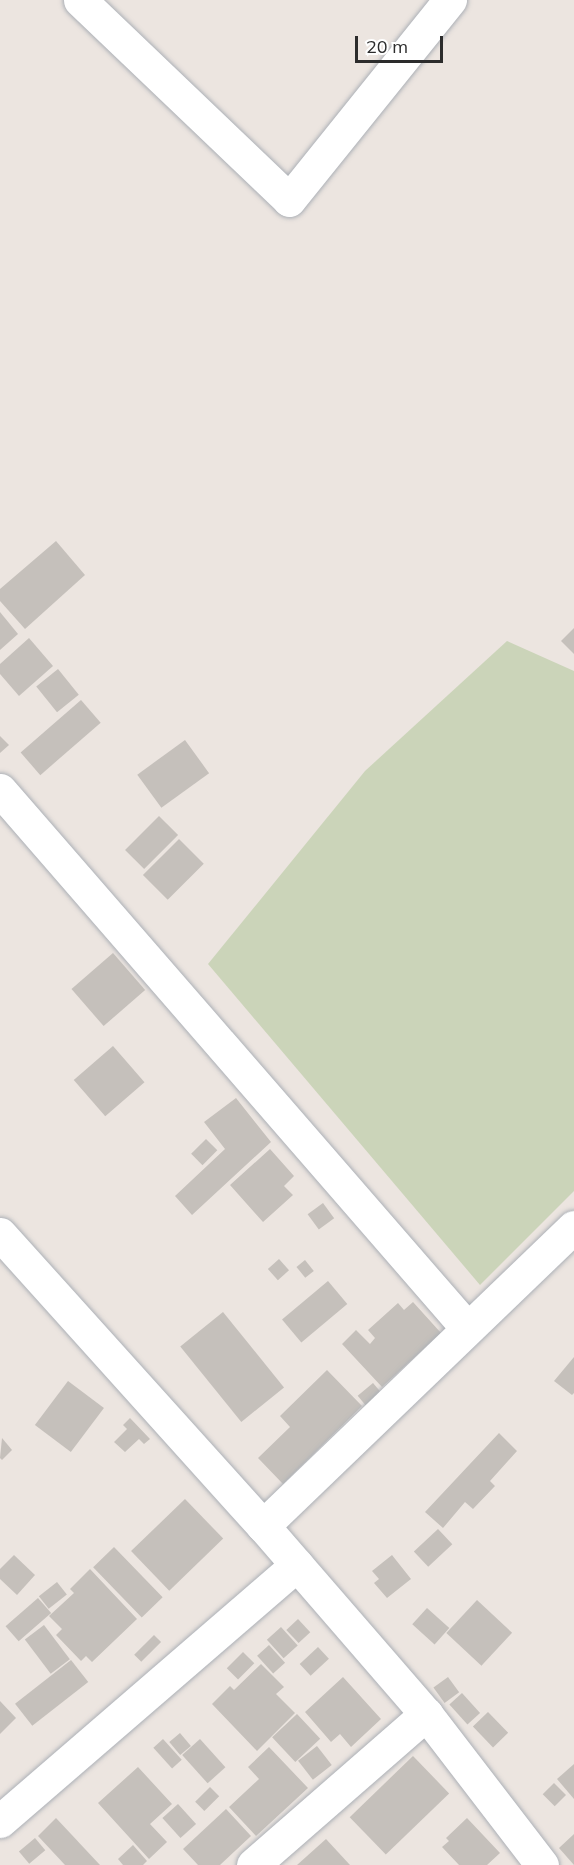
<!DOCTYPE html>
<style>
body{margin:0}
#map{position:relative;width:574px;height:1865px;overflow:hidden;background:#ece5e0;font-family:Mulish,sans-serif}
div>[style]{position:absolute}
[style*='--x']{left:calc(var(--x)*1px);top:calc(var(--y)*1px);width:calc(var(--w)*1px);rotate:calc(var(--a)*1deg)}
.cemetery>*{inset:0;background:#cbd4b9}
.building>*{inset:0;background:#c5c0bb;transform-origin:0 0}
.roads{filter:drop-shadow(0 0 2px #acb0b6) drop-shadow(0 0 2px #acb0b6)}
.minor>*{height:33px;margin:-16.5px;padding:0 16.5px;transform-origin:16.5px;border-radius:16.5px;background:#fff}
span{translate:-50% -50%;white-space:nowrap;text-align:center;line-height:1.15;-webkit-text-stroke:6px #fff;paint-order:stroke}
.scale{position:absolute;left:355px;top:36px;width:88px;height:27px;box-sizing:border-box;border:3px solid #2c2c2c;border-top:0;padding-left:8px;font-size:18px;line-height:21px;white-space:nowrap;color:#2c2c2c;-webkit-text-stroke:4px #fff;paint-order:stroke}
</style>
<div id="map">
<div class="cemetery">
<div style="clip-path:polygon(507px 641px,574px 671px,574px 1191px,480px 1285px,208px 964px,365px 771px)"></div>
</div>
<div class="building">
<div style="clip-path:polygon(56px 541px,85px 575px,25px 629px,0 601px,0 589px)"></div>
<div style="clip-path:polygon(0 612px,18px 634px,0 650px)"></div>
<div style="clip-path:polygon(574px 628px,574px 654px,561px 641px)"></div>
<div style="clip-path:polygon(29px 638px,53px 666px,19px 696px,0 674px,0 664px)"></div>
<div style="left:58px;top:669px;width:33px;height:28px;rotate:51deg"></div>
<div style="left:81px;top:700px;width:30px;height:80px;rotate:49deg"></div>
<div style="clip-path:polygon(0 736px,9px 745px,0 753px)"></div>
<div style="left:185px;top:740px;width:41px;height:59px;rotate:54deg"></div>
<div style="left:159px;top:816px;width:27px;height:48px;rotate:45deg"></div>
<div style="left:179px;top:839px;width:35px;height:51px;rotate:45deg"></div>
<div style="left:113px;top:953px;width:49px;height:55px;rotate:49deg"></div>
<div style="left:113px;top:1046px;width:48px;height:52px;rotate:49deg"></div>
<div style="clip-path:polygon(236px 1098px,271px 1142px,192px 1215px,175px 1196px,225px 1149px,204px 1122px)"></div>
<div style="left:206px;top:1139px;width:16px;height:21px;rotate:45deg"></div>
<div style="clip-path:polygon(270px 1149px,294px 1176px,284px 1186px,293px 1195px,263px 1222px,230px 1185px)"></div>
<div style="left:323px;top:1203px;width:19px;height:19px;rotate:54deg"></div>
<div style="left:279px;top:1259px;width:15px;height:15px;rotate:48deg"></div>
<div style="left:305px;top:1260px;width:14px;height:11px;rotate:51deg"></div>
<div style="left:328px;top:1281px;width:30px;height:60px;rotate:50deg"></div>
<div style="clip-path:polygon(413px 1302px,441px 1333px,382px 1387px,342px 1344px,356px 1330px,370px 1344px,375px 1338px,368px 1330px,398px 1303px,404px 1310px)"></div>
<div style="left:223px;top:1312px;width:97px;height:55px;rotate:51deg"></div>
<div style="clip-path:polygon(574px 1357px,574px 1393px,572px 1395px,554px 1381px)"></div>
<div style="clip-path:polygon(327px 1370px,362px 1406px,283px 1484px,258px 1458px,290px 1427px,280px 1416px)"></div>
<div style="left:68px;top:1381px;width:45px;height:55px;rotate:37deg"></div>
<div style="left:373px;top:1383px;width:23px;height:20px;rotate:50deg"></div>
<div style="clip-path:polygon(130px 1418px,150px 1439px,144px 1444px,139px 1439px,125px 1452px,114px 1442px,127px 1429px,123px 1425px)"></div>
<div style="clip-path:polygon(499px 1433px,517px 1451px,490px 1481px,495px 1486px,473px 1509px,465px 1502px,443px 1528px,425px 1512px)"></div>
<div style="clip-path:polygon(2px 1438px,12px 1450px,2px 1460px,0 1458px)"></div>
<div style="left:185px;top:1499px;width:55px;height:75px;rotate:46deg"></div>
<div style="left:438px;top:1529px;width:21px;height:33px;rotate:47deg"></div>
<div style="left:114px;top:1547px;width:70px;height:29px;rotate:46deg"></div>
<div style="clip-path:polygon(14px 1555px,35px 1575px,17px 1595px,0 1579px,0 1569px)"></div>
<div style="clip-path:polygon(392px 1555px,411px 1579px,387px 1598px,374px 1583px,379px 1579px,372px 1571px)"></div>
<div style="clip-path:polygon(90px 1569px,137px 1619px,92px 1662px,86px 1656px,81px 1661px,56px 1635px,62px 1629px,49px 1616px,74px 1593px,70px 1589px)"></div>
<div style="left:57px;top:1582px;width:16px;height:23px;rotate:52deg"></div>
<div style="left:38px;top:1598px;width:20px;height:43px;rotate:49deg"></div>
<div style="left:477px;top:1600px;width:48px;height:45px;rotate:43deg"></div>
<div style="left:427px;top:1608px;width:30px;height:22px;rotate:42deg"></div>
<div style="left:298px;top:1619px;width:18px;height:16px;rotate:47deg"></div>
<div style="left:44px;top:1625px;width:43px;height:24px;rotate:53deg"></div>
<div style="left:281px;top:1627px;width:25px;height:19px;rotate:48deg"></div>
<div style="left:154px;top:1635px;width:10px;height:28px;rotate:45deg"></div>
<div style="left:269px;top:1645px;width:24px;height:16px;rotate:48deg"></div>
<div style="left:318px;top:1647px;width:16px;height:25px;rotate:47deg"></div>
<div style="left:243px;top:1652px;width:16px;height:23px;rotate:45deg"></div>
<div style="left:71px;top:1660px;width:28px;height:71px;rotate:52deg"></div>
<div style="clip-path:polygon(261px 1664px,284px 1687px,276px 1694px,295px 1713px,257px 1751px,212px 1704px,230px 1686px,234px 1690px)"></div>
<div style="clip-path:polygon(343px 1677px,381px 1719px,351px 1747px,340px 1734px,331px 1742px,305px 1712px)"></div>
<div style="left:448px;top:1677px;width:19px;height:18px;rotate:54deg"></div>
<div style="left:462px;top:1693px;width:27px;height:17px;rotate:48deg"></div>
<div style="clip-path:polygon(0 1701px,16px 1718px,0 1734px)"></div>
<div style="left:488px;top:1712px;width:29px;height:21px;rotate:46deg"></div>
<div style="left:297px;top:1714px;width:34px;height:34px;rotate:47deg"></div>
<div style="left:180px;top:1733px;width:17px;height:14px;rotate:50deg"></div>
<div style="left:163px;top:1739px;width:28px;height:13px;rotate:48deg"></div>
<div style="left:200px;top:1739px;width:38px;height:24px;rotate:48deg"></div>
<div style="left:317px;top:1746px;width:24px;height:24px;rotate:52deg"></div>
<div style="clip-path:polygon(269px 1747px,308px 1788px,256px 1836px,229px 1807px,259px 1779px,248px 1767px)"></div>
<div style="left:413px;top:1756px;width:52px;height:88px;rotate:46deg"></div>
<div style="clip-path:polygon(574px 1764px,574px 1799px,557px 1779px)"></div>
<div style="clip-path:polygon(138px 1767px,172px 1804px,150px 1824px,167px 1842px,149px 1859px,98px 1803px)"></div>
<div style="left:554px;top:1783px;width:17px;height:16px;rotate:45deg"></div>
<div style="left:210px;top:1787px;width:13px;height:21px;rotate:45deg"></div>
<div style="left:178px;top:1804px;width:27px;height:21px;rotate:48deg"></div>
<div style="clip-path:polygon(226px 1809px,251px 1836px,220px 1865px,198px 1865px,183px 1849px)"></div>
<div style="clip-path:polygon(56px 1818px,100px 1865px,65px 1865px,38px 1836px)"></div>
<div style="clip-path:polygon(467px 1818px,500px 1853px,487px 1865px,459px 1865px,442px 1847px,449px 1841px,446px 1838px)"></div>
<div style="clip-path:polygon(574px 1834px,574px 1865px,559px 1848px)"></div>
<div style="left:35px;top:1838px;width:16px;height:21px;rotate:50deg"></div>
<div style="clip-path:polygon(326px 1839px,350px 1865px,297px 1865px)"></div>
<div style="clip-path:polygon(133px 1845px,147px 1861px,143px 1865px,123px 1865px,118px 1859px)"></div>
</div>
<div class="roads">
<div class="minor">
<div style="--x:80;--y:0;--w:289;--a:43.7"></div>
<div style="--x:289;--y:200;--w:257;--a:-51.2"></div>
<div style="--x:0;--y:790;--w:712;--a:49.04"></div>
<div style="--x:0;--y:1234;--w:393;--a:48"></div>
<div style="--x:0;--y:1821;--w:392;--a:-40.8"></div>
<div style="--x:253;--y:1865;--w:230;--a:-41.1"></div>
<div style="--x:542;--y:1865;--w:190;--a:-127.5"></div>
<div style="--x:426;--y:1714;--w:249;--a:-130.9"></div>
<div style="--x:263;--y:1526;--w:431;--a:-43.9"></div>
</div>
</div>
<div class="scale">20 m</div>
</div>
